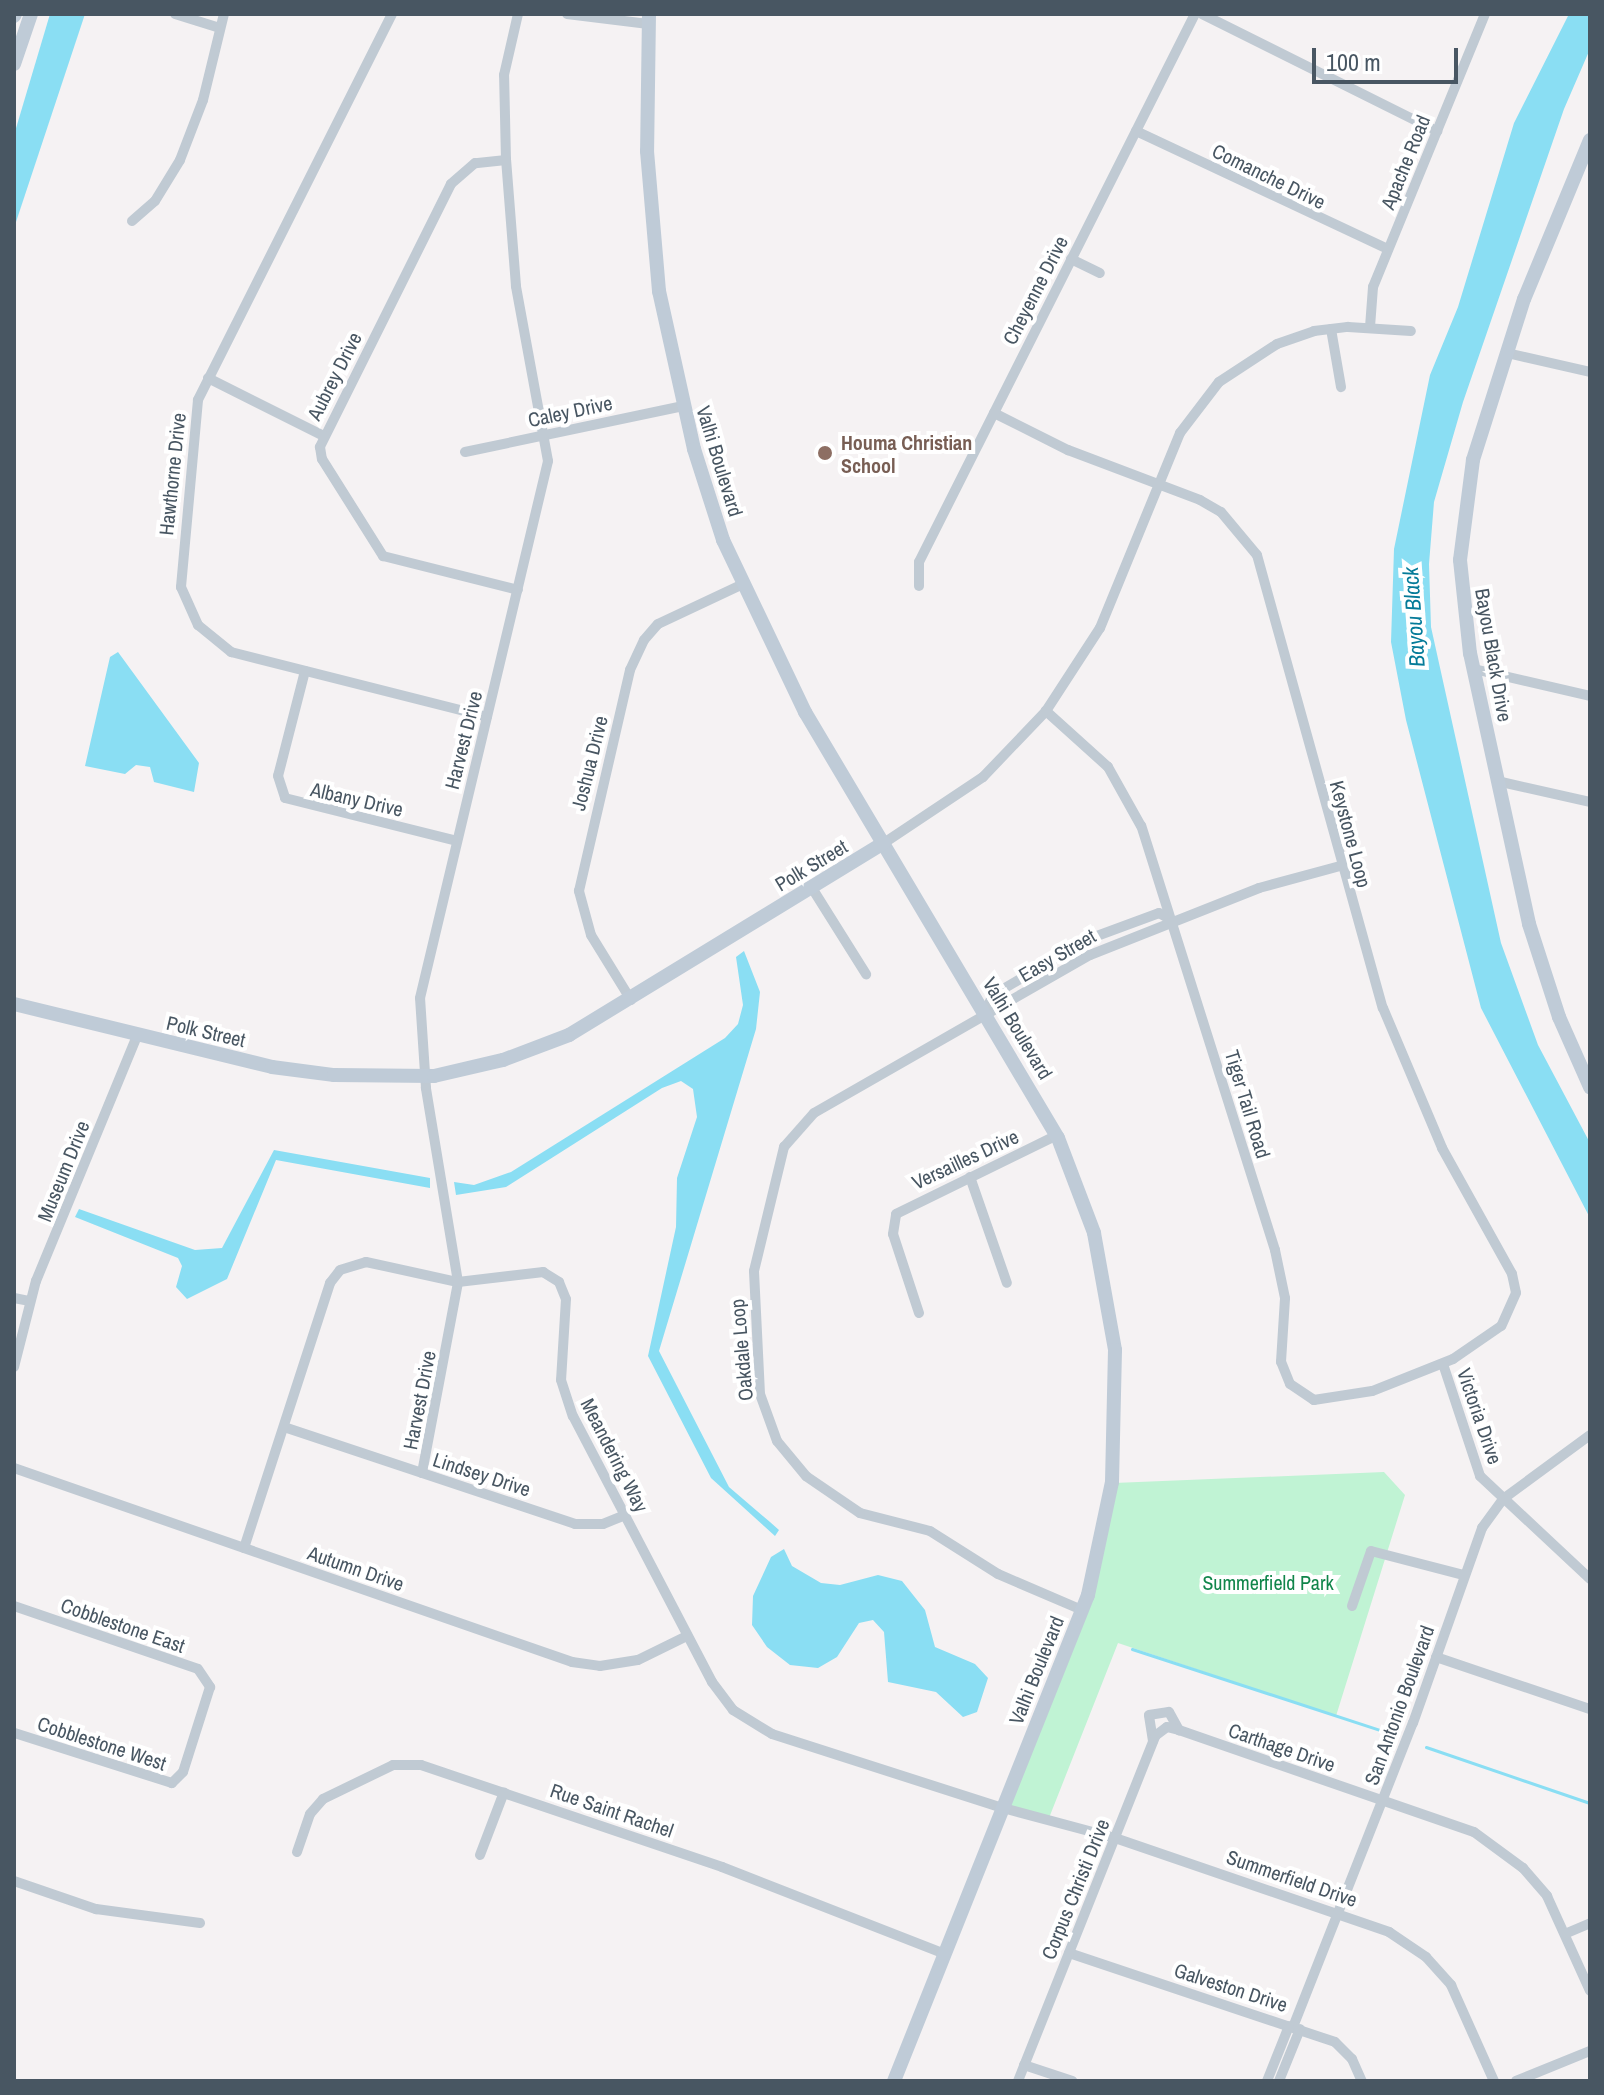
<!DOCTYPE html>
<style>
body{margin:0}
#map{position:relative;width:1604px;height:2095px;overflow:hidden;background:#f5f2f3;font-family:"Archivo Narrow",sans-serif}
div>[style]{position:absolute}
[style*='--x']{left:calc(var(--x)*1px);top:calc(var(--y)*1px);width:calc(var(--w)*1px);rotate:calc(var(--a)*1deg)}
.green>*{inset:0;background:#c0f3d4}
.water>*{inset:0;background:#8adef3}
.stream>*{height:3px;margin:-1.5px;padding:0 1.5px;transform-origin:1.5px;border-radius:1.5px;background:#8adef3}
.street>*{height:10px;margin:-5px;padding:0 5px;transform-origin:5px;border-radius:5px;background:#c0cad3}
.secondary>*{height:14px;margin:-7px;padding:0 7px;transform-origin:7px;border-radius:7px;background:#bfcbd7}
.dots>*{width:22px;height:22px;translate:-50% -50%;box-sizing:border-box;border:4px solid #fff;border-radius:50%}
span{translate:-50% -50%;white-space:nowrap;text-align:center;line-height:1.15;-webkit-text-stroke:8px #fff;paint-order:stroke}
.street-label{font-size:20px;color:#485662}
.education-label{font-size:20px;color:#785e54;font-weight:700}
.left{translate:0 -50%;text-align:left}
.park-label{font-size:20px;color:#11854b}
.water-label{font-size:22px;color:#057b99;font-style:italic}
.frame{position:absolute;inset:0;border:16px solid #485662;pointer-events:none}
.scale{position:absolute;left:1312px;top:48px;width:146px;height:36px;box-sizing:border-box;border:4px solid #485662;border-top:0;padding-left:10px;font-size:24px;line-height:28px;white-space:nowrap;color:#485662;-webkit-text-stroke:6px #fff;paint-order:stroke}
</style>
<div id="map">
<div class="green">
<div style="clip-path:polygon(1384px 1472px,1405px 1495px,1336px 1716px,1118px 1643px,1049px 1818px,1005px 1809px,1074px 1628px,1114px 1483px)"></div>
</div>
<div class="water">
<div style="clip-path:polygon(50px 14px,85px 14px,14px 228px,14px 135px)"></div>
<div style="clip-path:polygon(1569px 14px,1590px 14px,1590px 49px,1564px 109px,1463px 402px,1434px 502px,1429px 564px,1431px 627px,1501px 943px,1538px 1045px,1590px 1143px,1590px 1218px,1481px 1008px,1406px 720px,1391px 642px,1394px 549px,1430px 375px,1458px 307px,1514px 123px)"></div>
<div style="clip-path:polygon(118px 652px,199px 763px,194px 792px,154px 782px,150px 767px,136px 765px,125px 774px,85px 766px,110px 657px)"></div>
<div style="clip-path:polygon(744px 951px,760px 992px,756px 1029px,659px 1351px,729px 1487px,770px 1522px,779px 1530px,775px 1536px,711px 1478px,648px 1356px,676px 1227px,677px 1178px,697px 1117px,693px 1089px,681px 1081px,662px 1088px,506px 1187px,456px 1195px,454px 1182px,474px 1185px,511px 1172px,725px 1038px,738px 1024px,743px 1005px,736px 957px)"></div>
<div style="clip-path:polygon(274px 1150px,430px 1178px,430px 1188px,276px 1160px,227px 1279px,187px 1299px,176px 1287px,182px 1266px,178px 1258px,75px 1217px,79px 1209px,195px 1250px,222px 1248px)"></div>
<div style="clip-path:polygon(784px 1549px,792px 1566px,821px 1583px,840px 1585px,878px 1575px,902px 1581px,925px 1610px,935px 1647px,975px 1664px,988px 1678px,977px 1712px,963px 1717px,936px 1692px,888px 1682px,884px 1632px,873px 1620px,859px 1623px,837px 1657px,818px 1668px,790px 1665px,767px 1647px,752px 1625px,753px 1596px,771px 1557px)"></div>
</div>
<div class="stream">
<div style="--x:1132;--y:1649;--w:274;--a:18.1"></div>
<div style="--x:1426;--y:1747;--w:173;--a:18.9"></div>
</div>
<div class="street">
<div style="--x:175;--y:14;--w:47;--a:17.3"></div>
<div style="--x:392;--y:14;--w:432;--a:116.7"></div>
<div style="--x:198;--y:400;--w:188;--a:95.2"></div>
<div style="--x:181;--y:587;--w:42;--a:65.9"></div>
<div style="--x:198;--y:625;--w:43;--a:39.3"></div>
<div style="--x:231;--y:652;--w:264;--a:14.2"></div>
<div style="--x:567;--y:14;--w:82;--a:7"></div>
<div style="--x:1202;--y:14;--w:263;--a:26.5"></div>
<div style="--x:1136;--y:131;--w:278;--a:25.1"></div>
<div style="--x:506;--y:160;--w:31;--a:174"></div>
<div style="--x:475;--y:163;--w:32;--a:139"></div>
<div style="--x:451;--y:184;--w:294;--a:116.5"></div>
<div style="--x:320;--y:447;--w:12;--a:81"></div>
<div style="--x:322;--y:459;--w:115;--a:57.8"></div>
<div style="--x:383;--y:556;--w:139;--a:14.1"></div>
<div style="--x:132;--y:221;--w:30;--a:-41"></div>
<div style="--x:155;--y:201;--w:48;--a:-58.6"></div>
<div style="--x:180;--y:160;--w:64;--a:-69"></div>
<div style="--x:203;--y:100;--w:89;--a:-76.3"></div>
<div style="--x:1071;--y:259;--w:32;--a:26"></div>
<div style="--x:1370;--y:327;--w:40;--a:-85.7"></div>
<div style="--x:1373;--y:287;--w:295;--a:-67.7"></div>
<div style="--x:1331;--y:329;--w:59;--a:80.2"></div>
<div style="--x:1507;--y:353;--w:85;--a:12.9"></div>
<div style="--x:208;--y:378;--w:130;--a:26.6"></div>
<div style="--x:994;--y:413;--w:83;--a:26.6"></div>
<div style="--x:1068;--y:450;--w:141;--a:20.7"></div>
<div style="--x:1200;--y:500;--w:24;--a:30"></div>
<div style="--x:1221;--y:512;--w:56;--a:50.1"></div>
<div style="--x:1257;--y:555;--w:470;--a:74.5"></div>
<div style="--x:1383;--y:1008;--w:152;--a:67.1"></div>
<div style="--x:1442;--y:1148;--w:144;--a:60.9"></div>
<div style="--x:1512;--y:1274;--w:19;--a:78"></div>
<div style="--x:1516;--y:1293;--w:36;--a:114"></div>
<div style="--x:1501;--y:1326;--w:58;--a:145.5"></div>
<div style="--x:1453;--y:1359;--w:87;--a:158.4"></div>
<div style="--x:1372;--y:1391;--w:59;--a:171.2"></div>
<div style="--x:1314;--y:1400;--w:29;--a:-146"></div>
<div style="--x:1290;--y:1384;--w:24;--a:-112"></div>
<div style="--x:1281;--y:1362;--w:64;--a:-86.4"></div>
<div style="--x:1285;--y:1298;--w:49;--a:-101.8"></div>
<div style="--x:1275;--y:1250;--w:445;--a:-107.5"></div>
<div style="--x:1141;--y:826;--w:68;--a:-119.2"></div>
<div style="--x:1108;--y:767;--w:84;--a:-137.9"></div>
<div style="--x:465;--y:452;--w:223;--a:-11.9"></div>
<div style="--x:919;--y:586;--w:24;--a:-90"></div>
<div style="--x:919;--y:562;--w:614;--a:-63.27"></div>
<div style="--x:1474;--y:669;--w:119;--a:13.1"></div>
<div style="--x:305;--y:671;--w:108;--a:104.4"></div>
<div style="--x:278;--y:776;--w:23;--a:72"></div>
<div style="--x:285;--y:798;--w:177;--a:14"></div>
<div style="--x:1497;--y:781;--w:95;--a:12.7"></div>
<div style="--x:884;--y:843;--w:119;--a:-33.7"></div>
<div style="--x:983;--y:777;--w:91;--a:-46.3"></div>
<div style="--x:1046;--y:711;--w:99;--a:-57"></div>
<div style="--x:1100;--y:628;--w:211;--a:-67.7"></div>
<div style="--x:1180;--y:433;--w:64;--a:-52.6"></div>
<div style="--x:1219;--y:382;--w:69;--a:-33.2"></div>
<div style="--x:1277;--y:344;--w:39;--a:-19"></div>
<div style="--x:1314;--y:331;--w:34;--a:-7"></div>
<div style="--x:1348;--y:327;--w:63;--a:3.6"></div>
<div style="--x:812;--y:888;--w:102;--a:57.9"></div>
<div style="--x:631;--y:1000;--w:76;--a:-121.6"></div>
<div style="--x:591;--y:935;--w:46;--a:-105.3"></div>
<div style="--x:579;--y:891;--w:227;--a:-77"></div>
<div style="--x:630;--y:670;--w:33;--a:-65"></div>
<div style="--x:644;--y:640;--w:21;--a:-49"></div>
<div style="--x:658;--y:624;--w:94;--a:-25.2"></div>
<div style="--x:985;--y:1012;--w:19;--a:-65"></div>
<div style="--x:993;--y:995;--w:108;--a:-30.6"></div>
<div style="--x:1086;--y:940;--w:78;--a:-20.3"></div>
<div style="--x:1159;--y:913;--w:14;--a:30"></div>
<div style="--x:970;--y:1177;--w:112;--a:70.8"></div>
<div style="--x:14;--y:1298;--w:15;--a:11"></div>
<div style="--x:919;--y:1313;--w:83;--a:-108.2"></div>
<div style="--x:893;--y:1234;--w:20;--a:-81"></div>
<div style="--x:896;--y:1214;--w:179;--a:-26.1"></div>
<div style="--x:1443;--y:1364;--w:118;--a:71.7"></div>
<div style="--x:1480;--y:1476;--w:151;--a:43.1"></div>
<div style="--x:14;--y:1367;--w:89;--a:-75.7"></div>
<div style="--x:36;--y:1281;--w:265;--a:-67.6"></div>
<div style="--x:284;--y:1427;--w:307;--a:18.4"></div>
<div style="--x:575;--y:1524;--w:28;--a:0"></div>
<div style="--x:603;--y:1524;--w:24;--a:-22"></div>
<div style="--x:14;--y:1468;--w:591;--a:19.17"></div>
<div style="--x:572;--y:1662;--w:28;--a:8"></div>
<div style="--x:600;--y:1666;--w:38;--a:-9"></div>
<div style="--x:638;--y:1660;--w:55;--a:-26.1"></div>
<div style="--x:422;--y:1473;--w:194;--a:-79.3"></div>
<div style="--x:458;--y:1282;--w:197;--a:-99.4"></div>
<div style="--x:426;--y:1088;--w:90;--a:-93.8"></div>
<div style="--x:420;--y:998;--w:552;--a:-76.59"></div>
<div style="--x:548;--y:461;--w:178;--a:-100.4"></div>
<div style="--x:516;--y:286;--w:126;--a:-94.5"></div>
<div style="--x:506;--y:160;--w:85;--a:-91.3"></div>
<div style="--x:504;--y:75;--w:63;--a:-77.1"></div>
<div style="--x:244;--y:1548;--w:279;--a:-72"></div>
<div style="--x:330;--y:1283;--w:16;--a:-52"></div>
<div style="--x:340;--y:1270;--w:27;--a:-17"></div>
<div style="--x:366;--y:1262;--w:94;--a:12.3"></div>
<div style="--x:458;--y:1282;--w:86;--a:-6.7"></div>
<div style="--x:543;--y:1272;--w:19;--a:32"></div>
<div style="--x:559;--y:1282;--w:18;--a:68"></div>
<div style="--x:566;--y:1299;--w:81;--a:93.5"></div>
<div style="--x:561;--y:1380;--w:38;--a:72"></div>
<div style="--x:573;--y:1416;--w:300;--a:62.4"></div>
<div style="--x:712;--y:1682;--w:35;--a:53"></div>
<div style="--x:733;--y:1710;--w:46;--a:31.6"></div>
<div style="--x:772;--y:1734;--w:243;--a:17.8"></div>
<div style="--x:1003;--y:1808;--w:116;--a:15"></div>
<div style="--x:1115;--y:1838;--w:290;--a:18.9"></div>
<div style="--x:1389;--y:1932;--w:45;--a:34"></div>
<div style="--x:1426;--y:1957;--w:38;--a:48"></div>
<div style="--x:1451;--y:1985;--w:105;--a:65.9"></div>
<div style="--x:14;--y:1606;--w:194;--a:18.9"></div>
<div style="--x:198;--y:1669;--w:22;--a:56"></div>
<div style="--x:210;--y:1687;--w:89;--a:107.6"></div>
<div style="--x:183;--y:1772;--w:16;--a:135"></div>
<div style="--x:172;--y:1783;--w:166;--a:-162.4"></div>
<div style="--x:1352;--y:1606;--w:58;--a:-70.9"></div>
<div style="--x:1371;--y:1551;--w:96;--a:14.5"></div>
<div style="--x:1082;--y:1610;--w:91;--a:-156.8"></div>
<div style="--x:998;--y:1574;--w:80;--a:-147.7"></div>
<div style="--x:930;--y:1531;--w:72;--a:-165.6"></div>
<div style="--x:860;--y:1513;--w:65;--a:-145.6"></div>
<div style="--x:806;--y:1476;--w:45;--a:-129.6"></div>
<div style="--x:777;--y:1441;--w:50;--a:-109.9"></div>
<div style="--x:760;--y:1394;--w:123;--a:-92.8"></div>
<div style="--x:754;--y:1271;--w:128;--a:-76.4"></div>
<div style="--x:784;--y:1147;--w:45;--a:-48.6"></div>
<div style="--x:814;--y:1113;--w:318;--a:-29.8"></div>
<div style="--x:1090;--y:955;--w:182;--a:-21.6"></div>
<div style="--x:1259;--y:888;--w:84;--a:-15.2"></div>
<div style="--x:1436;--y:1657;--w:163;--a:18.7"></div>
<div style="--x:1153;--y:1741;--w:26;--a:-99"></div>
<div style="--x:1149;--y:1715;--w:20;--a:-9"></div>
<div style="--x:1169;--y:1712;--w:21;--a:61"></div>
<div style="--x:1179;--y:1730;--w:312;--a:19.1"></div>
<div style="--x:1474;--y:1832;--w:61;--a:36.3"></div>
<div style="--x:1523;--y:1868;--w:37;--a:49"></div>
<div style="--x:1547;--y:1896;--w:104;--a:65.6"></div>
<div style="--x:297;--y:1852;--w:40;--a:-71.1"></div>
<div style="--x:310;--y:1814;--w:20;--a:-49"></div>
<div style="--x:323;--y:1799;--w:78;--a:-25.9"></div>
<div style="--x:393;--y:1765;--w:28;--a:0"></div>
<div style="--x:421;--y:1765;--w:318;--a:18.7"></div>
<div style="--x:722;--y:1867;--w:239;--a:21.3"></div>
<div style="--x:480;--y:1855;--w:67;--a:-69.1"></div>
<div style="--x:14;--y:1881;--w:87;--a:18.9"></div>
<div style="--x:96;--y:1909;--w:105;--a:7.7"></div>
<div style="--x:1567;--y:1933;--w:25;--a:-23"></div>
<div style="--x:1069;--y:1953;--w:280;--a:18.5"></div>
<div style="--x:1335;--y:2042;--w:24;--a:45"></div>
<div style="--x:1352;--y:2059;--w:24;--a:66"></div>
<div style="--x:1293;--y:2027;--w:327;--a:-68.5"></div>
<div style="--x:1413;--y:1723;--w:207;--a:-70.5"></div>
<div style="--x:1482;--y:1528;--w:36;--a:-54"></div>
<div style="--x:1503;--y:1499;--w:108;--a:-36.3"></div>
<div style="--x:1024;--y:2065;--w:51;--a:18.4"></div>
<div style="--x:1018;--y:2081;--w:371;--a:-68.3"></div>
<div style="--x:1155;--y:1736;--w:15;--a:-37"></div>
<div style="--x:1167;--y:1727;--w:12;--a:14"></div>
<div style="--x:1267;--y:2081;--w:59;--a:-68.2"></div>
<div style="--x:1279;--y:2081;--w:56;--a:-68"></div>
<div style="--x:1516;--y:2081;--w:80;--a:-22.1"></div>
</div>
<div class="secondary">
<div style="--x:649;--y:14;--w:137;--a:90.8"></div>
<div style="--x:647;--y:151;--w:141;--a:85.1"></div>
<div style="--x:659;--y:291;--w:162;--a:77.5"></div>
<div style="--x:694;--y:449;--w:96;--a:72.3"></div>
<div style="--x:723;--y:540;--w:191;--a:64.5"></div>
<div style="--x:805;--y:712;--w:495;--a:59.3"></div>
<div style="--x:1058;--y:1138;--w:102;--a:69.2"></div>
<div style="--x:1094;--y:1233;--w:119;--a:79.8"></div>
<div style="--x:1115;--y:1350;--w:132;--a:91.3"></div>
<div style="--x:1112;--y:1482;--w:116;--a:102"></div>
<div style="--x:1088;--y:1595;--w:523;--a:111.76"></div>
<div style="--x:14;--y:16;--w:2;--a:-63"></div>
<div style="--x:14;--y:64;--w:53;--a:-71.2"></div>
<div style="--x:1590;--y:140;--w:172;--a:112.5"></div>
<div style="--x:1524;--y:299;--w:169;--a:107.6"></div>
<div style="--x:1473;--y:460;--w:101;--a:97.4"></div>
<div style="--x:1460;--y:560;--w:94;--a:83.9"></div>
<div style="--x:1470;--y:653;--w:277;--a:77.7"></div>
<div style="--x:1529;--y:924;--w:98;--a:72.1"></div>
<div style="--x:1559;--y:1017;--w:77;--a:66.1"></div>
<div style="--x:14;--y:1004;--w:266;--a:13.7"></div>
<div style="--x:272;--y:1067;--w:63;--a:7.4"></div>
<div style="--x:334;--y:1075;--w:100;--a:0.6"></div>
<div style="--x:434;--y:1076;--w:71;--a:-13.1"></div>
<div style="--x:503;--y:1060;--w:71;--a:-20.7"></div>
<div style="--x:569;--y:1035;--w:369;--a:-31.4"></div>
</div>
<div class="dots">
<div style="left:825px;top:453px;background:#8d6e63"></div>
</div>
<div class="street-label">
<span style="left:1405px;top:162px;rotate:-68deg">Apache Road</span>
<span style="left:1269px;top:176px;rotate:26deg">Comanche Drive</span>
<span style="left:1035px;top:290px;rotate:-63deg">Cheyenne Drive</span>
<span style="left:334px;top:376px;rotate:-63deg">Aubrey Drive</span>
<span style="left:570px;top:411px;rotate:-12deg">Caley Drive</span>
<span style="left:720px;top:461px;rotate:73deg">Valhi Boulevard</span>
<span style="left:172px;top:474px;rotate:-84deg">Hawthorne Drive</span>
<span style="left:1494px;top:655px;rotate:80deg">Bayou Black Drive</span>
<span style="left:463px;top:740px;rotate:-76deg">Harvest Drive</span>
<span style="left:589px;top:763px;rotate:-76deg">Joshua Drive</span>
<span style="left:357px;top:799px;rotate:13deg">Albany Drive</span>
<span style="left:1351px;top:834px;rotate:75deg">Keystone Loop</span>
<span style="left:811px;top:865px;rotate:-31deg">Polk Street</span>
<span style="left:1057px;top:955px;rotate:-30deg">Easy Street</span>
<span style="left:1018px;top:1028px;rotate:59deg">Valhi Boulevard</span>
<span style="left:206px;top:1031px;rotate:13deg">Polk Street</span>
<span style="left:1248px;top:1104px;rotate:73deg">Tiger Tail Road</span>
<span style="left:965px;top:1159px;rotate:-25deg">Versailles Drive</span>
<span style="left:63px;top:1171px;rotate:-68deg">Museum Drive</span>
<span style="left:741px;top:1350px;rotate:-95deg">Oakdale Loop</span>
<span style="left:419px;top:1400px;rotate:-79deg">Harvest Drive</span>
<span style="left:1480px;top:1416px;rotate:71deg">Victoria Drive</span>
<span style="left:615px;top:1455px;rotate:63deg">Meandering Way</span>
<span style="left:482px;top:1474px;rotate:18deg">Lindsey Drive</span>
<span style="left:356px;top:1568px;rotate:19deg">Autumn Drive</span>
<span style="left:123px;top:1625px;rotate:19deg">Cobblestone East</span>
<span style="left:1036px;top:1670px;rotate:-68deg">Valhi Boulevard</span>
<span style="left:1399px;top:1705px;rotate:-70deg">San Antonio Boulevard</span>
<span style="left:102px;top:1743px;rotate:18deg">Cobblestone West</span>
<span style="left:1282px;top:1747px;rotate:19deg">Carthage Drive</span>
<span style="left:612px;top:1810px;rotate:19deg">Rue Saint Rachel</span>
<span style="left:1292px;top:1878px;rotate:19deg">Summerfield Drive</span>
<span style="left:1075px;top:1889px;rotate:-68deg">Corpus Christi Drive</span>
<span style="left:1231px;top:1987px;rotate:18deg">Galveston Drive</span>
</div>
<div class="education-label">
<span class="left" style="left:841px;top:454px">Houma Christian<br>School</span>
</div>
<div class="park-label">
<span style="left:1268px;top:1582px">Summerfield Park</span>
</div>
<div class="water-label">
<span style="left:1414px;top:617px;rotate:-94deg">Bayou Black</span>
</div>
<div class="frame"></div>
<div class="scale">100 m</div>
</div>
